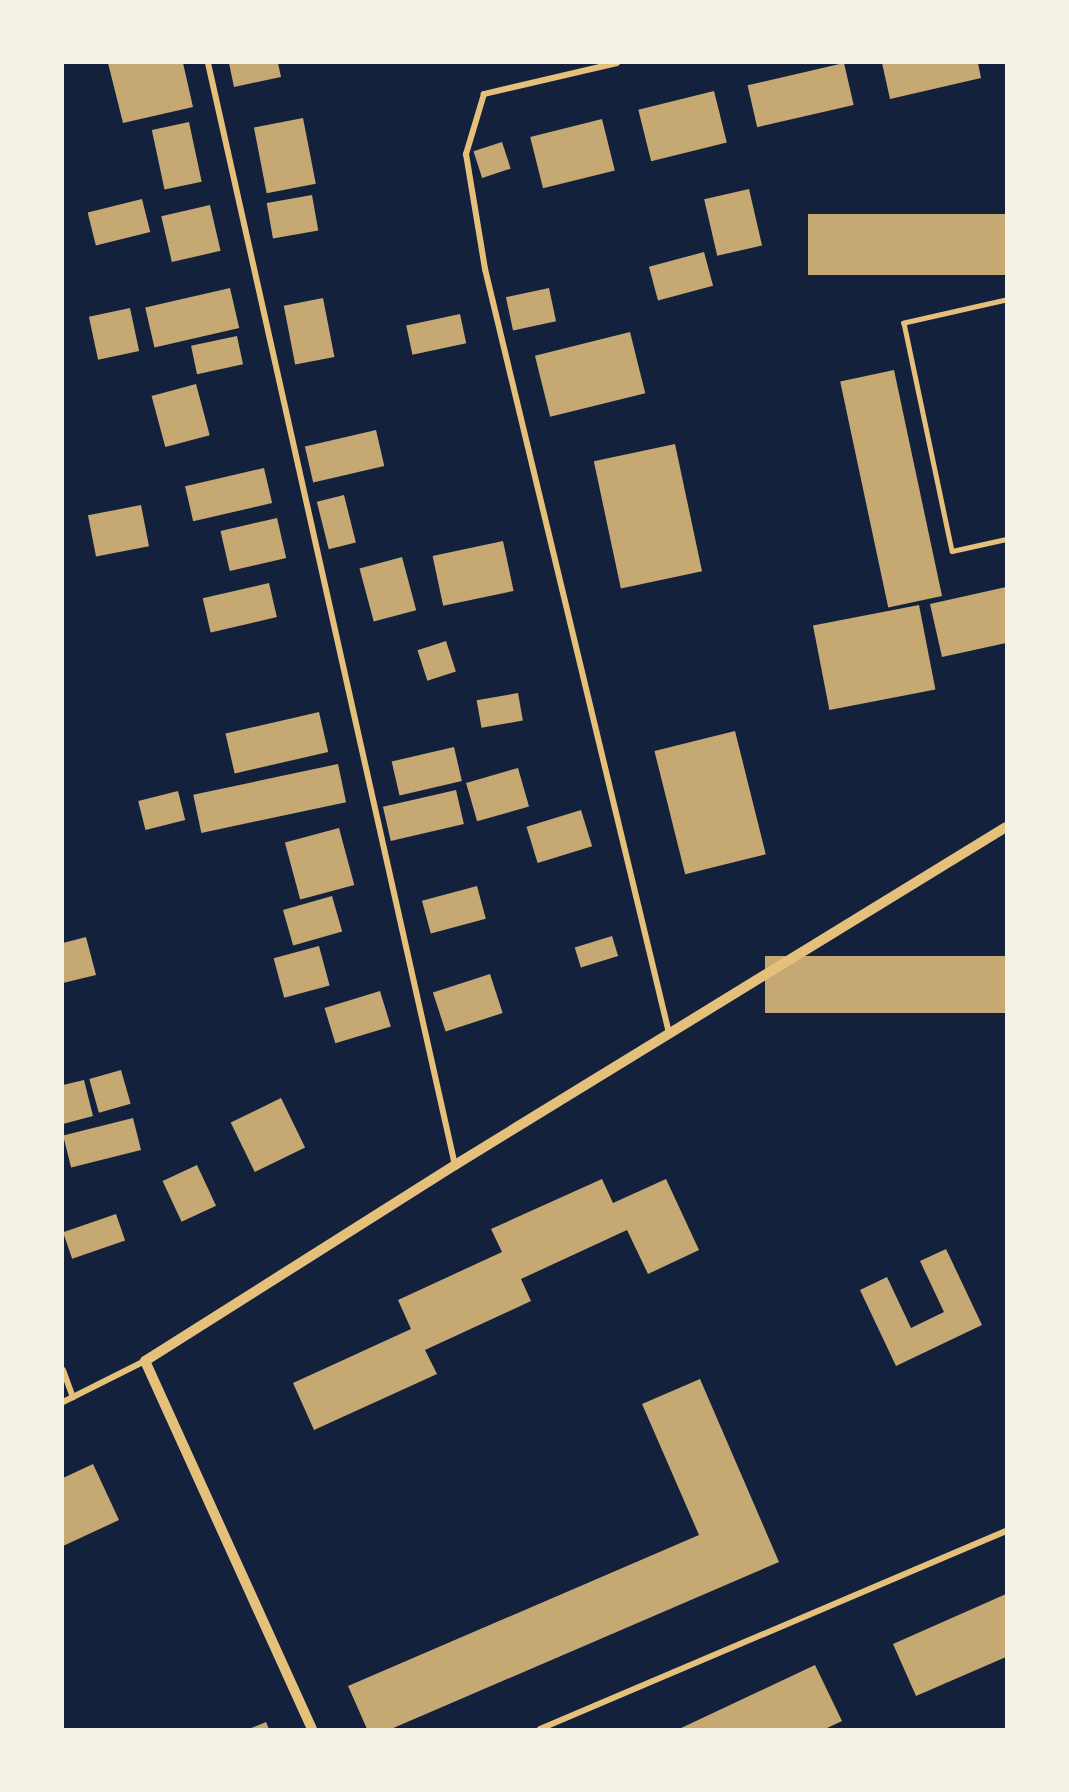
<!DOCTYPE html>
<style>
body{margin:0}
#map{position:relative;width:1069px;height:1792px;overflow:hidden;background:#14213d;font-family:"DejaVu Sans",sans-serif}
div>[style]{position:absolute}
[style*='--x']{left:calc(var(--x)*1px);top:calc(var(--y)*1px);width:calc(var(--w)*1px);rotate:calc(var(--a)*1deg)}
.building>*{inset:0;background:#c6a872;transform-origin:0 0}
.service>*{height:4.5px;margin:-2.25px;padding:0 2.25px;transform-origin:2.25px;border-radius:2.25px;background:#e5c07b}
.minor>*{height:6px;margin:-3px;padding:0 3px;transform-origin:3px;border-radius:3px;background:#e5c07b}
.tertiary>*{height:10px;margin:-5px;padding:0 5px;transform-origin:5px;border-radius:5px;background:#e5c07b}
span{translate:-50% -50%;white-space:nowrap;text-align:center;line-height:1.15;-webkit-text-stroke:4.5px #f6f1e7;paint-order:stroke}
.frame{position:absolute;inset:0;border:64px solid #f6f1e7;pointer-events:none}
</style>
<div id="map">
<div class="building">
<div style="clip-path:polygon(108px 63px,183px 63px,193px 107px,123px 123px)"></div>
<div style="clip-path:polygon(229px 63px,278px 63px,281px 77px,234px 87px)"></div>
<div style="left:844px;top:63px;width:43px;height:99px;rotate:77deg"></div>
<div style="clip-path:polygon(882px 63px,978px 63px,981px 78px,890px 99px)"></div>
<div style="left:714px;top:91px;width:53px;height:78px;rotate:76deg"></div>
<div style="left:303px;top:118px;width:67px;height:50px;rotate:79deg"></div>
<div style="left:602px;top:119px;width:53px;height:74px;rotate:76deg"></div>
<div style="left:189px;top:122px;width:61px;height:38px;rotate:78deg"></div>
<div style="left:502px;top:142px;width:28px;height:30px;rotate:72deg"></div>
<div style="left:749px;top:189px;width:58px;height:46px;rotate:77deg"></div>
<div style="left:312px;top:195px;width:36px;height:46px;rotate:80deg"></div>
<div style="left:142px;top:199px;width:34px;height:56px;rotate:76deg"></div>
<div style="left:210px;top:205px;width:47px;height:50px;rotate:77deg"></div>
<div style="left:1006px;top:214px;width:61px;height:198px;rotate:90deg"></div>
<div style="left:704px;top:252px;width:35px;height:57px;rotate:75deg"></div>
<div style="left:230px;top:288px;width:41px;height:87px;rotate:77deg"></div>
<div style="left:549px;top:288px;width:34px;height:44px;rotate:78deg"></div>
<div style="left:323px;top:298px;width:60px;height:40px;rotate:79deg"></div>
<div style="left:130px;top:308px;width:44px;height:42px;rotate:78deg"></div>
<div style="left:460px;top:314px;width:30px;height:55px;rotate:78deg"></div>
<div style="left:630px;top:332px;width:63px;height:98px;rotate:76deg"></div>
<div style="left:237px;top:336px;width:29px;height:47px;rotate:78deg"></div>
<div style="left:894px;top:370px;width:231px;height:55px;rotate:78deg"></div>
<div style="left:196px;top:384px;width:53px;height:46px;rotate:75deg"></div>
<div style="left:376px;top:430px;width:37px;height:73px;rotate:77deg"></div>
<div style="left:675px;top:444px;width:130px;height:83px;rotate:78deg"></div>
<div style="left:264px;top:468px;width:36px;height:81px;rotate:77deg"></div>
<div style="left:344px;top:495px;width:49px;height:28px;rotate:76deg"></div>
<div style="left:141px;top:505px;width:42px;height:54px;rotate:79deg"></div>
<div style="left:277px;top:518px;width:41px;height:58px;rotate:77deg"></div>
<div style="left:503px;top:541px;width:51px;height:72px;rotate:78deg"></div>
<div style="left:402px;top:557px;width:55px;height:44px;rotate:75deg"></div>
<div style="left:269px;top:583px;width:35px;height:68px;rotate:77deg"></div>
<div style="clip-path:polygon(1006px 587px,1006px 643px,942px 657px,930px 604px)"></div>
<div style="left:919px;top:605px;width:86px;height:108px;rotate:79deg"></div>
<div style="left:446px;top:641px;width:32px;height:30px;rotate:72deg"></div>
<div style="left:518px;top:693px;width:28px;height:42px;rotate:80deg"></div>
<div style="left:319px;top:712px;width:41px;height:96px;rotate:77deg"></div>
<div style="left:735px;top:731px;width:127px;height:83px;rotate:76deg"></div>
<div style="left:454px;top:747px;width:35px;height:64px;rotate:77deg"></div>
<div style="left:338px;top:764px;width:39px;height:148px;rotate:78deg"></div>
<div style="left:518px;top:768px;width:40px;height:54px;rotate:74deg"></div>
<div style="left:456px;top:790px;width:35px;height:75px;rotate:77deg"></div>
<div style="left:178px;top:791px;width:30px;height:41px;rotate:76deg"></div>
<div style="left:581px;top:810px;width:38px;height:57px;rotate:73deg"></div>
<div style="left:339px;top:828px;width:59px;height:56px;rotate:75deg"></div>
<div style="left:477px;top:886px;width:34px;height:57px;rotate:75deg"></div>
<div style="left:332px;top:896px;width:37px;height:51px;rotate:74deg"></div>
<div style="left:612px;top:936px;width:21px;height:39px;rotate:73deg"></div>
<div style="clip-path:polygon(86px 937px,96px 975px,63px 983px,63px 943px)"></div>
<div style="left:319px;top:946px;width:41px;height:47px;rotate:75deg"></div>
<div style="left:1006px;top:956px;width:57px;height:241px;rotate:90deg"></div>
<div style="left:490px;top:974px;width:41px;height:60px;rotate:72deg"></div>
<div style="left:380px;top:991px;width:37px;height:58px;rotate:73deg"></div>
<div style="left:121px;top:1070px;width:35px;height:33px;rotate:74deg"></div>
<div style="clip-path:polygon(84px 1080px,93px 1116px,63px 1124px,63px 1085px)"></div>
<div style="left:281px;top:1098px;width:55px;height:56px;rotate:64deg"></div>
<div style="left:133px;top:1118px;width:33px;height:72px;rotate:76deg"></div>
<div style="left:197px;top:1165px;width:45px;height:38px;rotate:65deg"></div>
<div style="clip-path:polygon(602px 1179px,613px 1203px,666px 1179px,699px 1250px,648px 1274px,627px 1230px,521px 1279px,531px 1301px,425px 1350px,437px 1374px,314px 1430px,293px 1383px,411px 1329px,398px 1300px,502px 1252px,491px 1229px)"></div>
<div style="left:116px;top:1214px;width:28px;height:56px;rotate:71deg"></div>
<div style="clip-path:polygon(946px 1249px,982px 1325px,896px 1366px,860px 1290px,887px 1277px,911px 1328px,944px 1312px,920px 1261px)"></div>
<div style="clip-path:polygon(700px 1379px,779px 1562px,391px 1729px,367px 1729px,348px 1686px,699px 1535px,642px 1404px)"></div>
<div style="clip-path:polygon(93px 1464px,119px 1520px,63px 1546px,63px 1478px)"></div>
<div style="clip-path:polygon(1006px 1594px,1006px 1657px,916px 1696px,893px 1644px)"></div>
<div style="clip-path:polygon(815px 1665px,842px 1721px,825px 1729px,679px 1729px)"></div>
<div style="clip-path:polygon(266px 1722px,269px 1729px,249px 1729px)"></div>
</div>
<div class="service">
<div style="--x:1006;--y:300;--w:105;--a:167.3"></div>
<div style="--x:904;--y:323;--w:233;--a:78.1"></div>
<div style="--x:952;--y:551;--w:55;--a:-12.5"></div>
</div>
<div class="minor">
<div style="--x:208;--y:63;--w:1129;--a:77.37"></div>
<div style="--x:617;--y:63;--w:137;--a:166.9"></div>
<div style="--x:484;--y:94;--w:63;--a:106.7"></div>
<div style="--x:466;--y:154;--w:117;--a:80.6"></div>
<div style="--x:485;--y:269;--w:786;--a:76.46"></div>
<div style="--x:63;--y:1370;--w:29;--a:70"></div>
<div style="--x:63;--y:1402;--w:92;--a:-26.6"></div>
<div style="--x:540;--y:1729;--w:506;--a:-23.02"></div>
</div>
<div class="tertiary">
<div style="--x:312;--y:1729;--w:404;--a:-114.4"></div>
<div style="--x:145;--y:1361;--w:367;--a:-32.3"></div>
<div style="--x:455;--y:1165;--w:646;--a:-31.53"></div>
</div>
<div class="frame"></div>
</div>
